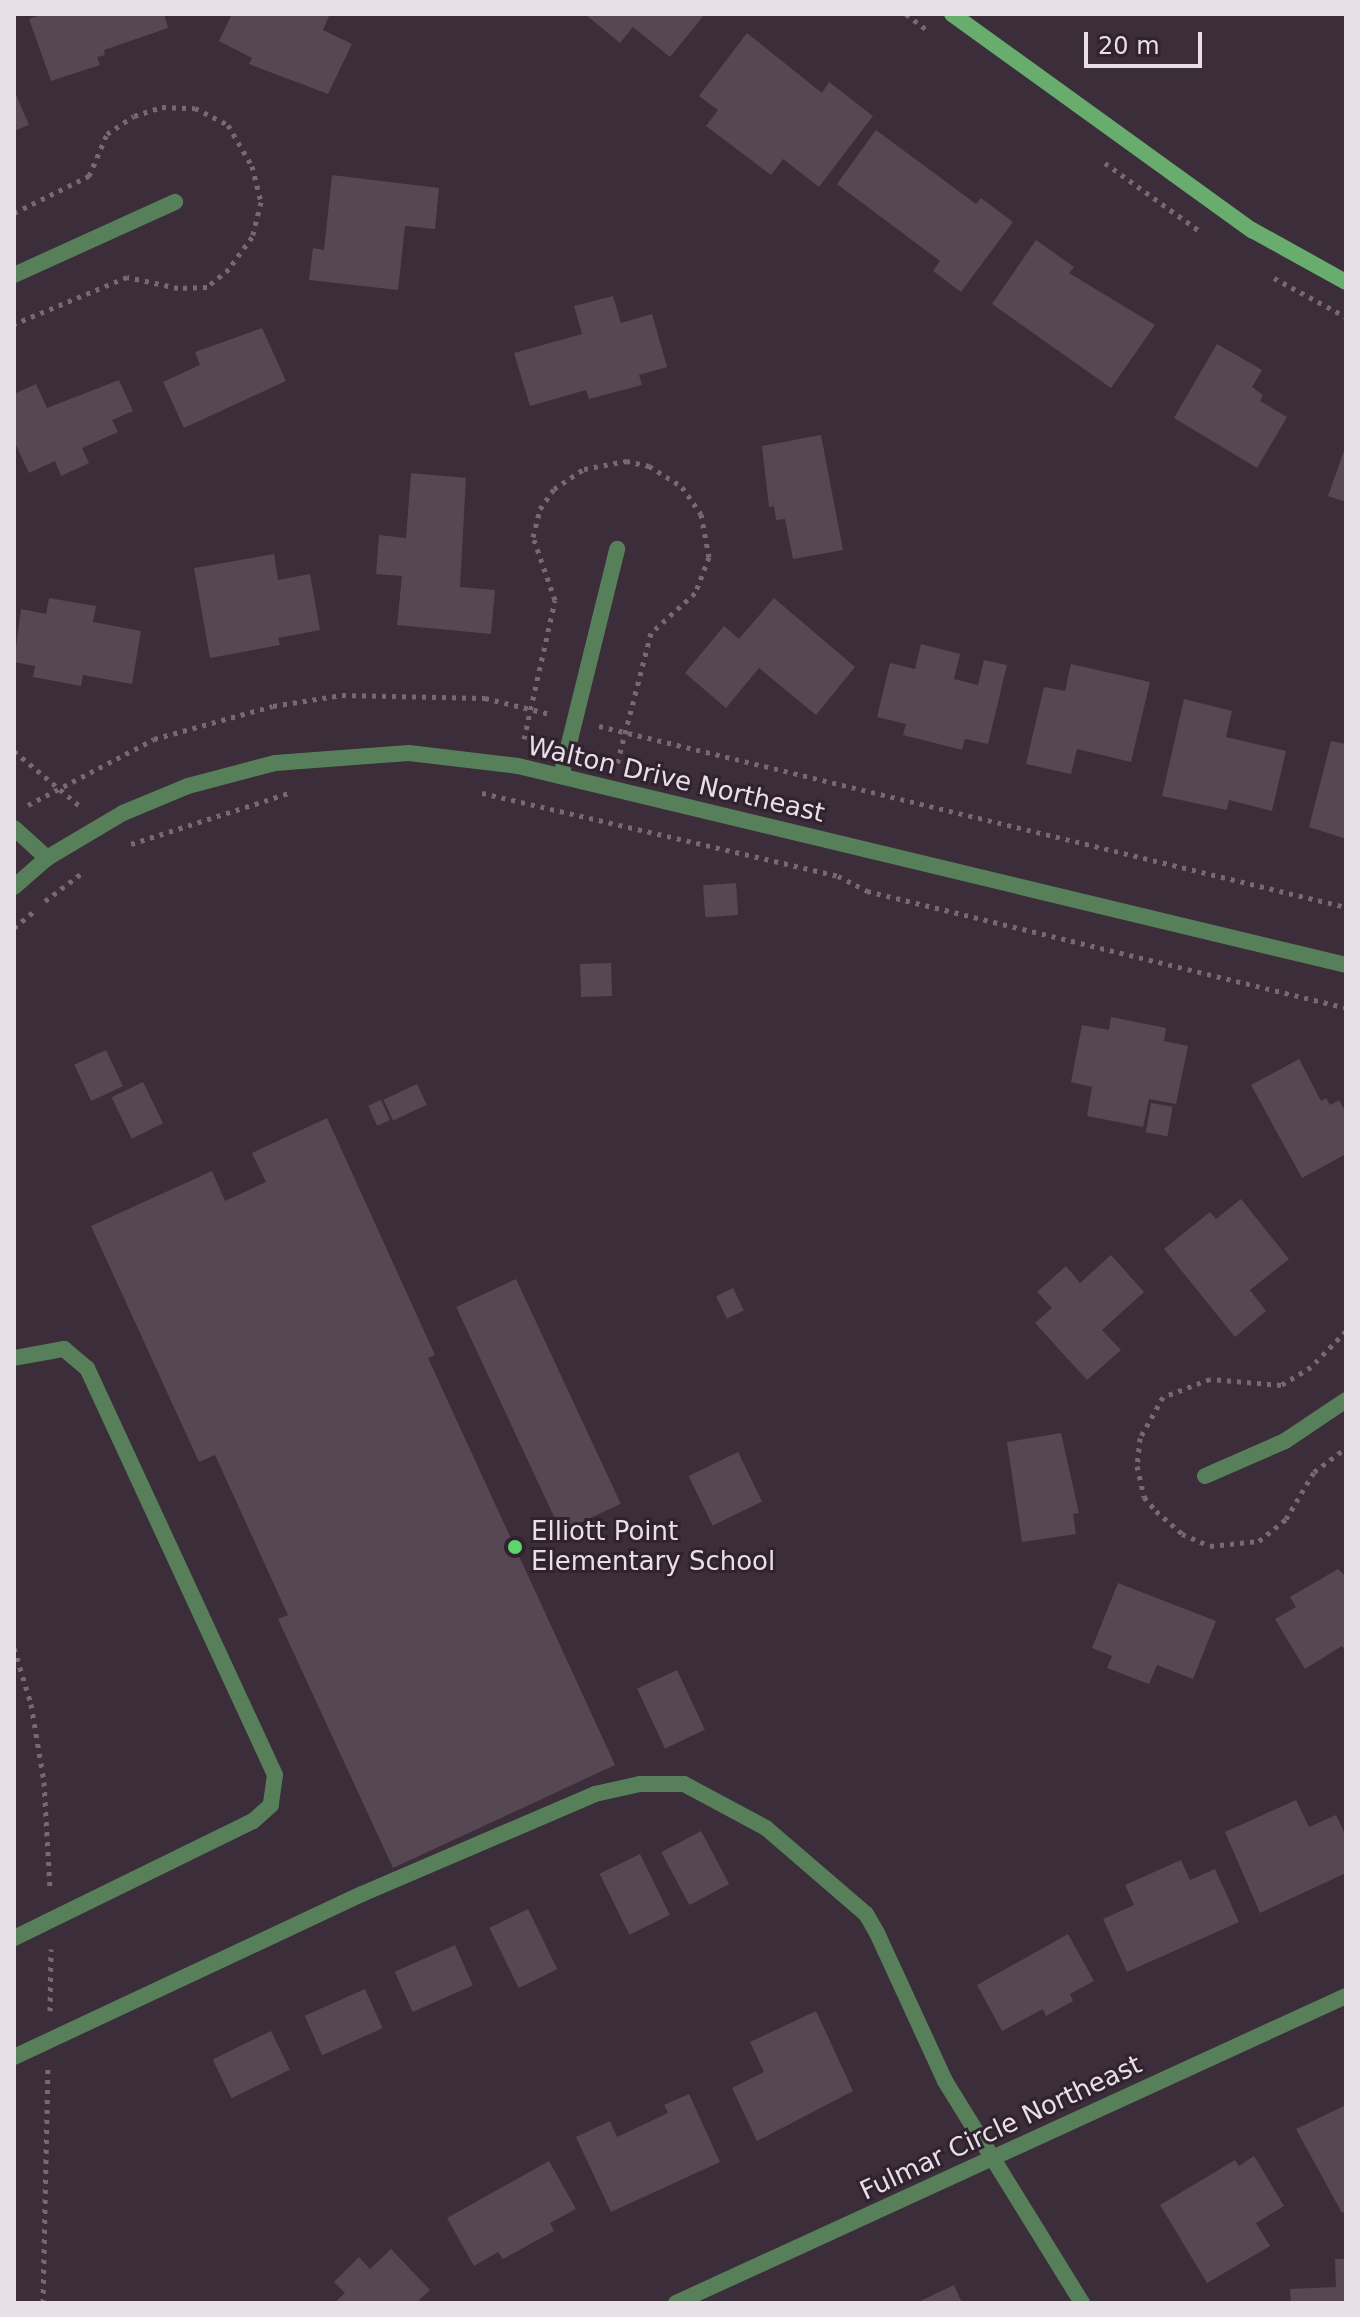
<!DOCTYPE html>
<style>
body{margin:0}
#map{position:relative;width:1360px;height:2317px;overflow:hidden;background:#3b2d39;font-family:"DejaVu Sans",sans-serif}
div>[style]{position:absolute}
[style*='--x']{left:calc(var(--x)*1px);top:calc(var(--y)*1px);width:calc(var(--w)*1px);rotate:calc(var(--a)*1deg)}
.building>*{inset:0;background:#564755;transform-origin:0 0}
.path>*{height:5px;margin-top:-2.5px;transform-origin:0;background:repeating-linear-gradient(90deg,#766974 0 4px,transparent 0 10px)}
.lane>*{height:16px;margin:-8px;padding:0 8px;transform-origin:8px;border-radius:8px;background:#57805a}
.street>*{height:16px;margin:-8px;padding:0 8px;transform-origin:8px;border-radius:8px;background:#57805a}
.secondary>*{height:16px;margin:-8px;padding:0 8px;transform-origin:8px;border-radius:8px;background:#68ac6e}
.dots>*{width:22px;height:22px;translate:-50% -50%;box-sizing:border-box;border:4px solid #30232f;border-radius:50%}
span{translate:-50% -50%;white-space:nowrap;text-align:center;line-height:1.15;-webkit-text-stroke:6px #30232f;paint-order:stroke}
.street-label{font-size:26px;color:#e8dfe7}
.poi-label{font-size:26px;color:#e8dfe7}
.left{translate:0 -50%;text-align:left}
.frame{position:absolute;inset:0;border:16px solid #e8dfe7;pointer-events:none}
.scale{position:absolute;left:1084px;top:32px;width:118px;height:36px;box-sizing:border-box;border:4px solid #e8dfe7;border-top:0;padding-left:10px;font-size:24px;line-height:28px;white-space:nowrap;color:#e8dfe7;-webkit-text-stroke:6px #30232f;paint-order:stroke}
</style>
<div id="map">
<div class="building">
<div style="clip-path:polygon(43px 14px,164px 14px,168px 28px,104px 50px,105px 55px,97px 57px,100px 65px,51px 81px,29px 19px)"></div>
<div style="clip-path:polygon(232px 14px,330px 14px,323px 30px,352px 44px,328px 94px,249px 64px,252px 58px,219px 41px)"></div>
<div style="clip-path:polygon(585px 14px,705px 14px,670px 57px,633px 27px,620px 43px)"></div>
<div style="clip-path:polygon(747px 33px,822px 93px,829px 82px,873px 116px,819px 187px,783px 159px,771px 175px,706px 126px,718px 110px,699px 96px)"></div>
<div style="clip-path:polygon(14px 90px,29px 125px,14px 131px)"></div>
<div style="clip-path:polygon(876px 130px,976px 204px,981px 198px,1013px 222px,961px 292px,933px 271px,940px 261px,837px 184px)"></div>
<div style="clip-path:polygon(332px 175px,439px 188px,435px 229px,405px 226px,398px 290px,309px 280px,313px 248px,324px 250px)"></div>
<div style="clip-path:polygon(1036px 240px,1074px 267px,1069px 273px,1155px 325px,1111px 388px,992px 304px)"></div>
<div style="clip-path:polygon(613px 296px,621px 323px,652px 314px,667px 367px,639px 375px,642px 385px,589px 399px,586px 390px,530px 406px,514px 353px,582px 334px,574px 306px)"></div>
<div style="clip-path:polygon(262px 328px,286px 381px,184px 428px,163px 382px,200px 365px,195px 352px)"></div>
<div style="clip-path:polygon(1217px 344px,1262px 370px,1252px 387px,1263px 395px,1260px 401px,1287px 417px,1257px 468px,1174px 418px)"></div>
<div style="clip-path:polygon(119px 380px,133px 411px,112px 420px,118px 432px,82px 448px,89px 463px,61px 476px,55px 461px,29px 473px,14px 441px,14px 394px,36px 384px,47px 408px)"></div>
<div style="clip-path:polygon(821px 435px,843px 550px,793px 559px,785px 519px,776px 520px,774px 506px,769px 507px,762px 446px)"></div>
<div style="clip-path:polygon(1346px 445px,1346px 502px,1328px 496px)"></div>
<div style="clip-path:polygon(411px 473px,466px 478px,460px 587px,495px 590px,491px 634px,397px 625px,402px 576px,376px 574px,379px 535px,406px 538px)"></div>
<div style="clip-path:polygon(274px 554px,278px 580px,310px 574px,320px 630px,278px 638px,280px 645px,210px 658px,194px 568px)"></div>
<div style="clip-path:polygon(49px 598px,96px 606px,93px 622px,141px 631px,132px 684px,83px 675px,81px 686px,33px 677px,35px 666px,14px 662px,21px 609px,46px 614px)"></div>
<div style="clip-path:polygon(774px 598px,855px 667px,816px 715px,759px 668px,726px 708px,685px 673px,724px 626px,739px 639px)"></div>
<div style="clip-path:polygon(921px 644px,960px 654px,954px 679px,978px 685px,984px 660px,1007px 665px,988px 744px,965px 739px,962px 750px,903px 735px,906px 724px,877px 717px,890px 663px,915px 669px)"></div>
<div style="clip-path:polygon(1071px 664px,1150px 682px,1131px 762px,1077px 749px,1071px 774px,1026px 764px,1044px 687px,1065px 691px)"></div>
<div style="clip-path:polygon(1184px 699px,1232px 711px,1226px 737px,1286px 751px,1272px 811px,1229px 800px,1227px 810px,1162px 796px)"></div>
<div style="clip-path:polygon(1331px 741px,1346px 744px,1346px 839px,1309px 827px)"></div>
<div style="left:736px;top:883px;width:32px;height:33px;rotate:86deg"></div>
<div style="left:611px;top:963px;width:33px;height:31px;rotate:88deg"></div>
<div style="clip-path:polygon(1111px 1017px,1166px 1028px,1164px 1041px,1188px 1046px,1176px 1104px,1149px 1099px,1143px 1127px,1087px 1116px,1092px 1087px,1071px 1082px,1082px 1025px,1109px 1030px)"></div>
<div style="left:106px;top:1050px;width:40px;height:35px;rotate:65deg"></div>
<div style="clip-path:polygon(1299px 1059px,1321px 1101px,1326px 1098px,1330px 1105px,1339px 1100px,1346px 1113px,1346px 1154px,1302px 1178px,1251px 1085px)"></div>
<div style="left:143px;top:1082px;width:46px;height:35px;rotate:64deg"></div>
<div style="left:417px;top:1084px;width:23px;height:37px;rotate:65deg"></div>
<div style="left:381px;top:1100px;width:22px;height:14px;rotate:66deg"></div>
<div style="left:1151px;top:1103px;width:22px;height:30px;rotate:10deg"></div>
<div style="clip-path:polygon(327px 1118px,435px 1355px,428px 1358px,615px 1765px,393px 1868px,278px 1619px,288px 1615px,215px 1455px,199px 1462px,91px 1226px,212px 1171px,225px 1201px,266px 1182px,252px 1153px)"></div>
<div style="clip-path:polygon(1241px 1199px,1289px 1259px,1250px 1290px,1266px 1311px,1235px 1337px,1164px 1249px,1210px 1212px,1216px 1219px)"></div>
<div style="clip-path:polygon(1111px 1255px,1144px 1292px,1102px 1330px,1121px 1350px,1087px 1380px,1035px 1323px,1052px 1308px,1037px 1292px,1066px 1266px,1080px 1283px)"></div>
<div style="left:516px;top:1279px;width:248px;height:66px;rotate:65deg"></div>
<div style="left:733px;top:1288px;width:25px;height:19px;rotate:64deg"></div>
<div style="clip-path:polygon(1061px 1433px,1079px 1513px,1073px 1514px,1076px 1534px,1022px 1542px,1007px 1442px)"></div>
<div style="left:738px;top:1452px;width:55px;height:55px;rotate:64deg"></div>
<div style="clip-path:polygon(1338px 1569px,1346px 1577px,1346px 1652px,1342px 1646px,1305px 1669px,1275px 1619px,1296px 1607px,1290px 1597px)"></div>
<div style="clip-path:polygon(1118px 1583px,1216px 1621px,1193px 1679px,1157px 1665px,1149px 1684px,1107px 1668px,1112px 1656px,1092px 1648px)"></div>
<div style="left:677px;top:1670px;width:66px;height:44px;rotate:65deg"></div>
<div style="clip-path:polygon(1296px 1800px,1309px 1827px,1336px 1815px,1346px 1836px,1346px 1873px,1260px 1913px,1225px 1832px)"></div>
<div style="left:701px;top:1831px;width:60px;height:45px;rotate:62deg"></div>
<div style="left:640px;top:1854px;width:68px;height:45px;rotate:64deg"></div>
<div style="clip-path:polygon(1181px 1860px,1190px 1880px,1215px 1869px,1239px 1922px,1127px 1972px,1103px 1919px,1134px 1905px,1125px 1885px)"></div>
<div style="left:528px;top:1909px;width:67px;height:43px;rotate:64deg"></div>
<div style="clip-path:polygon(1068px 1934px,1094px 1981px,1070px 1994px,1073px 2001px,1046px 2016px,1043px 2009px,1002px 2031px,977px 1985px)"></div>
<div style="left:455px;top:1945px;width:44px;height:66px;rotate:66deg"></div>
<div style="left:365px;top:1989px;width:43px;height:66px;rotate:66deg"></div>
<div style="clip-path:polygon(816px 2011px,853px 2091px,757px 2141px,732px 2088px,764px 2072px,750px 2042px)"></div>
<div style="left:271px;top:2031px;width:43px;height:65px;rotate:64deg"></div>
<div style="clip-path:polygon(689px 2094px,720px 2162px,611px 2212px,576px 2137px,610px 2121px,617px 2137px,668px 2113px,664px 2105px)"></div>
<div style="clip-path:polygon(1346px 2105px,1346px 2211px,1342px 2213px,1296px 2129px)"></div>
<div style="clip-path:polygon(1254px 2156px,1284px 2206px,1256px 2223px,1270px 2246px,1207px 2283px,1160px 2205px,1235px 2160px,1239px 2166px)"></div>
<div style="clip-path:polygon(549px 2161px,576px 2209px,550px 2223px,554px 2231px,503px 2259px,498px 2252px,474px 2266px,447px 2218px)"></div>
<div style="clip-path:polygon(391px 2249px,430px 2290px,416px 2303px,334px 2303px,345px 2293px,334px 2282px,359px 2257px,370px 2269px)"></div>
<div style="clip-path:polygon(1335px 2259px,1346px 2259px,1346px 2303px,1291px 2303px,1290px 2289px,1336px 2287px)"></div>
<div style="clip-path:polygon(954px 2285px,962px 2303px,916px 2303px)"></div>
</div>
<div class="path">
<div style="--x:906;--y:14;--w:26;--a:37"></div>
<div style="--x:1105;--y:163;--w:118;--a:35.7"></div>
<div style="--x:14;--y:213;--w:84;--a:-26.3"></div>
<div style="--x:89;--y:176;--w:46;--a:-66.8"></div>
<div style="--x:107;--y:134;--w:32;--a:-34"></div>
<div style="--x:134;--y:116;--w:29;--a:-18"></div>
<div style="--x:162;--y:107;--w:33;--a:2"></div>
<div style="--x:195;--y:108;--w:37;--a:27"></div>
<div style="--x:228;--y:125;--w:48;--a:59.7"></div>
<div style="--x:252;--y:166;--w:37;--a:76"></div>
<div style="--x:261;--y:202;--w:36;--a:104"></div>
<div style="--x:252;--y:237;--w:39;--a:126"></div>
<div style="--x:229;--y:269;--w:28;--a:141"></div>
<div style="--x:207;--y:287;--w:29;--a:178"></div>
<div style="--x:178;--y:288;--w:52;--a:-167.8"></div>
<div style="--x:127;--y:277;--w:122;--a:157.4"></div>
<div style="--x:1274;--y:278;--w:82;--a:28.4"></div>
<div style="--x:599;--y:726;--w:769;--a:13.62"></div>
<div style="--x:524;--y:739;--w:142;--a:-77.4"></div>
<div style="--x:555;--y:600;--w:67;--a:-109.2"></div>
<div style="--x:533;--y:537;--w:29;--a:-76"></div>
<div style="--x:540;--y:509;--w:24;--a:-55"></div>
<div style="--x:554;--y:489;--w:36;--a:-34"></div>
<div style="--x:584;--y:469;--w:43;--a:-10.8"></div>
<div style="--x:626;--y:461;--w:24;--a:12"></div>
<div style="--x:649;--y:466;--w:39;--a:32"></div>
<div style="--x:682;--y:487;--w:33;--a:55"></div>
<div style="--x:701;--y:514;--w:44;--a:79.5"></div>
<div style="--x:709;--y:557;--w:39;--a:111"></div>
<div style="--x:695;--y:593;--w:59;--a:137.7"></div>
<div style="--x:651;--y:633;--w:135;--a:104.5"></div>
<div style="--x:14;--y:751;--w:87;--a:39.9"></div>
<div style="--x:482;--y:793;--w:366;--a:13.1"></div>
<div style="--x:838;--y:876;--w:33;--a:27"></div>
<div style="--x:867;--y:891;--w:493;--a:13.7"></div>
<div style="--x:28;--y:805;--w:142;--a:-27.6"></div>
<div style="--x:154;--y:739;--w:123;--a:-15.5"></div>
<div style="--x:273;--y:706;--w:70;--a:-9.1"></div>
<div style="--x:342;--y:695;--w:143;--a:1.2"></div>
<div style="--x:485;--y:698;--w:67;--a:13.8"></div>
<div style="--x:131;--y:844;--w:166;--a:-17.9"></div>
<div style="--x:45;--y:901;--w:46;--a:-37.1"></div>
<div style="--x:14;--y:928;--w:26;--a:-40"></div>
<div style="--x:1346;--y:1331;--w:50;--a:134.2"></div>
<div style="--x:1311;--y:1367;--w:35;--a:149"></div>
<div style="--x:1281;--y:1385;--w:71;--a:-175.2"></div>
<div style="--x:1210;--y:1379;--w:50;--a:159"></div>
<div style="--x:1163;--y:1397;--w:47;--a:119.3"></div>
<div style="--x:1140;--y:1438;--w:28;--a:96"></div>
<div style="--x:1137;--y:1466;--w:32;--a:77"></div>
<div style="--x:1144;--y:1497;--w:18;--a:49"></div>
<div style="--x:1156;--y:1511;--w:35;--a:41"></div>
<div style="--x:1182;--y:1534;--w:30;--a:23"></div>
<div style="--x:1210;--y:1546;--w:49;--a:-5.8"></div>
<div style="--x:1259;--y:1541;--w:35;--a:-39"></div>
<div style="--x:1286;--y:1519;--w:55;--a:-59.2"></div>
<div style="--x:1314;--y:1472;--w:40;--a:-37"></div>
<div style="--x:14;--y:1648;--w:59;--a:73.1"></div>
<div style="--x:31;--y:1704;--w:79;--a:80.5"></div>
<div style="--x:44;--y:1782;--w:109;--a:86.8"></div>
<div style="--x:50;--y:2011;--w:62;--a:-89.1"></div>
<div style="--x:43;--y:2303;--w:234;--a:-88.8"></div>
</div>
<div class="lane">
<div style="--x:14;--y:1358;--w:51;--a:-10.2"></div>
<div style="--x:64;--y:1349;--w:30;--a:40"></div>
<div style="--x:87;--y:1368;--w:448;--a:65.2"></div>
<div style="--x:275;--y:1775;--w:30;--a:98"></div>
<div style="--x:271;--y:1805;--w:24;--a:138"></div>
<div style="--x:253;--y:1821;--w:266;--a:153.9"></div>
<div style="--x:14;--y:2057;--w:384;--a:-25.1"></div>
<div style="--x:362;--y:1894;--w:254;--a:-23.2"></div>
<div style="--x:595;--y:1794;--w:46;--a:-12.5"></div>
<div style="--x:640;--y:1784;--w:44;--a:0"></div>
<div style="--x:684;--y:1784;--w:93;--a:28.2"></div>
<div style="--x:766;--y:1828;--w:132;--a:40.7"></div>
<div style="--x:866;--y:1914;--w:22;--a:60"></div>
</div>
<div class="street">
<div style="--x:14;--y:275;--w:177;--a:-24.4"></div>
<div style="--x:561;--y:776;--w:234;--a:-76.1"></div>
<div style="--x:14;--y:828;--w:45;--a:42.3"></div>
<div style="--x:14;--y:887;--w:44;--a:-41.3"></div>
<div style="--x:47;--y:858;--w:88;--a:-30.6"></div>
<div style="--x:123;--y:813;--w:70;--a:-22.6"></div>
<div style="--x:188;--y:786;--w:90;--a:-14.8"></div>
<div style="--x:275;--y:763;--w:134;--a:-4.3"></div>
<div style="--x:409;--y:753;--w:110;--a:6.8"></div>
<div style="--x:518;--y:766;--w:852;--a:13.51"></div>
<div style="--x:1205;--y:1476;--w:87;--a:-23.6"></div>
<div style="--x:1285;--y:1441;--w:73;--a:-33.9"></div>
<div style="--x:877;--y:1933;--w:163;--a:65.3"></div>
<div style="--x:945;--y:2081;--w:261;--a:58.3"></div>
<div style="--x:676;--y:2303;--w:737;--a:-24.62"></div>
</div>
<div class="secondary">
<div style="--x:952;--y:14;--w:370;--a:35.8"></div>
<div style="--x:1252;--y:230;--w:107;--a:29"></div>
</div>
<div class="dots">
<div style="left:515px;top:1547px;background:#5cd56d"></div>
</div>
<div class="street-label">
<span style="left:676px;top:780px;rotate:13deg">Walton Drive Northeast</span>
<span style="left:1001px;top:2128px;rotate:-25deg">Fulmar Circle Northeast</span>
</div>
<div class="poi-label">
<span class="left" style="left:531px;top:1547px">Elliott Point<br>Elementary School</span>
</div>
<div class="frame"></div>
<div class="scale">20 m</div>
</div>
